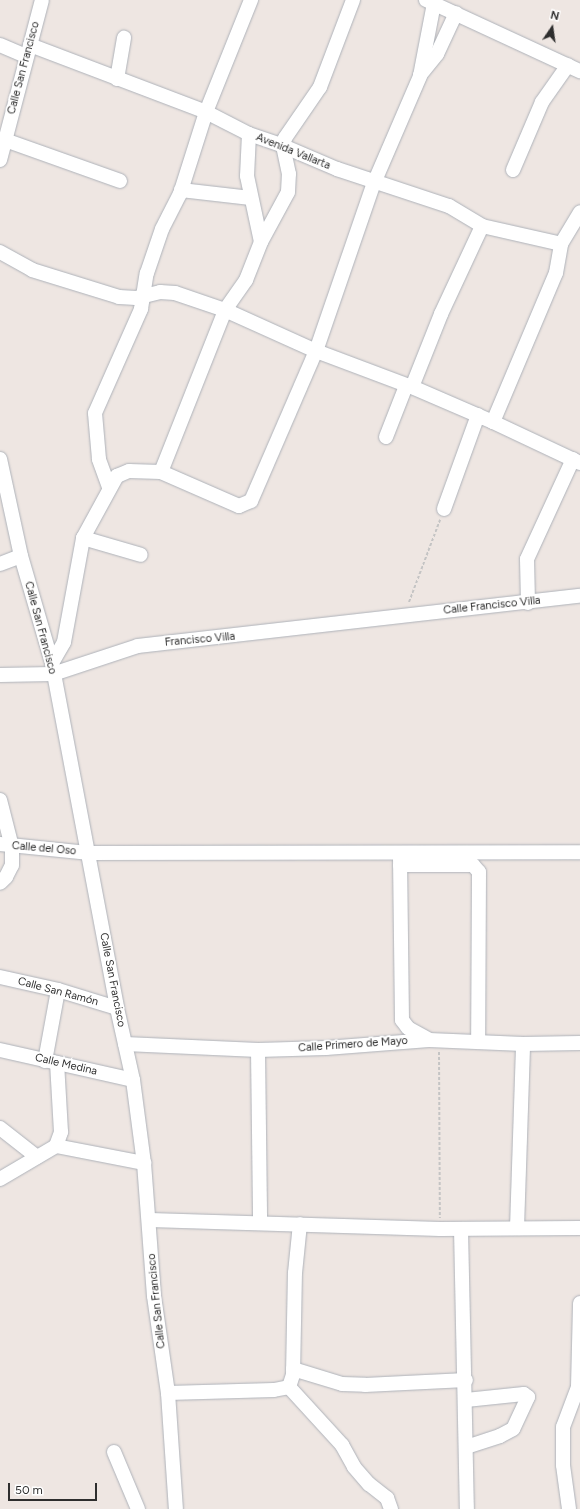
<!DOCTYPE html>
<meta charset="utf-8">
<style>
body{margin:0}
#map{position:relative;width:580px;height:1509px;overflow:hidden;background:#eee6e2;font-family:Figtree,sans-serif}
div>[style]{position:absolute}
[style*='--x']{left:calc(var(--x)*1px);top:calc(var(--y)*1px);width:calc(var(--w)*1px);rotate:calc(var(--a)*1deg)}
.path>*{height:2px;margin-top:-1px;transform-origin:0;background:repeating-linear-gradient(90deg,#c4c4c4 0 3px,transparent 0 5px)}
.roads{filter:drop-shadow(0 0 1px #aeb2b9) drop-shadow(0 0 1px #aeb2b9)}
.minor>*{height:14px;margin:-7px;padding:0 7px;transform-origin:7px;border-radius:7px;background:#fff}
span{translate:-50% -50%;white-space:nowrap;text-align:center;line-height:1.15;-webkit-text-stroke:3.5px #fff;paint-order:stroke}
.street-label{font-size:11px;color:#2e2e2e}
.north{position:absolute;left:532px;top:8px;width:40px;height:40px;-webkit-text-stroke:3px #fff;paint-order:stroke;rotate:13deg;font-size:11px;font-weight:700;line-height:16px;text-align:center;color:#2e2e2e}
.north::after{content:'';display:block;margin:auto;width:14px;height:18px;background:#2e2e2e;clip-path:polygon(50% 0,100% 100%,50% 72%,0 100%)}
.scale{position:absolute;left:8px;top:1483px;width:89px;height:18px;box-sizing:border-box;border:2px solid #2e2e2e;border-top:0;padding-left:5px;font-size:12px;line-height:14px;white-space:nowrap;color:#2e2e2e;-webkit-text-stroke:3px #fff;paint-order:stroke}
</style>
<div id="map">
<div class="path">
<div style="--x:409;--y:602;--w:88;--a:-69.3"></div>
<div style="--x:439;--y:1052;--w:166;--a:89.7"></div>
</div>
<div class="roads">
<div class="minor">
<div style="--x:426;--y:0;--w:170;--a:24.8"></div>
<div style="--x:0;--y:45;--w:28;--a:23"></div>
<div style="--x:30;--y:45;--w:188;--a:20.8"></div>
<div style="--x:206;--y:112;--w:48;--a:27.1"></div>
<div style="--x:249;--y:134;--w:36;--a:19"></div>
<div style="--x:283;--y:146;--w:59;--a:23.1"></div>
<div style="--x:337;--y:169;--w:118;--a:18.3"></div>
<div style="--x:449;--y:206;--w:39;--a:31"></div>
<div style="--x:482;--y:226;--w:81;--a:12.8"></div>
<div style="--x:420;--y:75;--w:27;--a:-51"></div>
<div style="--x:437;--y:54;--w:45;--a:-65.1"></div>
<div style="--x:117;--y:79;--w:42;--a:-80.3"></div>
<div style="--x:249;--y:134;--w:42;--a:92.7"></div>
<div style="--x:247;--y:176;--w:67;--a:78"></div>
<div style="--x:5;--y:140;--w:122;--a:19.6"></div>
<div style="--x:0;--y:160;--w:165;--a:-75.3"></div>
<div style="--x:513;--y:170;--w:74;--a:-66.9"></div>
<div style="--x:542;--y:102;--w:45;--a:-54.9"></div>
<div style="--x:181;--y:190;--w:70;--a:6.5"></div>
<div style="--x:0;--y:252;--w:37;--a:29"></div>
<div style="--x:32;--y:270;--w:91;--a:17.2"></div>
<div style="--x:119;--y:297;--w:17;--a:3"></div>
<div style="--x:136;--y:298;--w:25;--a:-14"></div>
<div style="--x:160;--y:292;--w:15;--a:4"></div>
<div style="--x:175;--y:293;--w:53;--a:18.8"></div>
<div style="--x:225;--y:310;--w:100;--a:24.3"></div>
<div style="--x:316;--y:351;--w:103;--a:20.6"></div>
<div style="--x:412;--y:387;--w:88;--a:23.4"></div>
<div style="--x:493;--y:422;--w:96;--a:25.2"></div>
<div style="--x:412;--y:387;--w:79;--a:-68.3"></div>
<div style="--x:441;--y:314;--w:97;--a:-65"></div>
<div style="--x:493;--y:422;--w:162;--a:-67.1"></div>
<div style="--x:556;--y:273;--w:29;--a:-80"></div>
<div style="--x:561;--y:244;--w:37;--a:-59"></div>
<div style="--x:386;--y:437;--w:55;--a:-68.6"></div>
<div style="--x:0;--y:459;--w:99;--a:77.8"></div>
<div style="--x:21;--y:556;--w:111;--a:73.8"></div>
<div style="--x:52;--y:663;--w:351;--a:79.3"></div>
<div style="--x:117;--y:1008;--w:74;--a:77.5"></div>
<div style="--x:133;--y:1080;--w:84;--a:82.5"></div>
<div style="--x:144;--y:1163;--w:133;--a:85.7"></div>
<div style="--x:154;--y:1296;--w:98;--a:81.8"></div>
<div style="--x:168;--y:1393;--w:116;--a:86.1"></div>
<div style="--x:161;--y:472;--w:85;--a:23.6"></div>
<div style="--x:239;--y:506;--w:13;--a:-23"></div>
<div style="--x:251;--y:501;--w:163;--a:-66.6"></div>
<div style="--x:316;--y:351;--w:178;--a:-71"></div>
<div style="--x:374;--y:183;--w:116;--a:-66.7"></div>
<div style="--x:420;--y:76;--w:74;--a:-79.1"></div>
<div style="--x:109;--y:487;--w:30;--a:-110"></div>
<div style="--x:99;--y:459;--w:46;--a:-95"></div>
<div style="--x:95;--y:413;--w:114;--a:-66.1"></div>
<div style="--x:141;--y:309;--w:36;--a:-81"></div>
<div style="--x:147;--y:273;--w:46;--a:-71.2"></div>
<div style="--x:162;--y:229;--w:39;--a:-63"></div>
<div style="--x:180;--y:194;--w:86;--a:-72.4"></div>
<div style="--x:206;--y:112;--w:121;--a:-68.1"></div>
<div style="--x:444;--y:509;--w:100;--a:-70.1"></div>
<div style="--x:83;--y:538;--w:60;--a:16.3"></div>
<div style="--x:0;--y:564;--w:22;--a:-21"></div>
<div style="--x:528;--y:603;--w:44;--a:-91.3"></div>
<div style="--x:527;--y:559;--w:110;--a:-65.3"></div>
<div style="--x:52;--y:663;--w:24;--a:-60"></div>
<div style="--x:64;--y:642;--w:106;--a:-79.6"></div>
<div style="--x:83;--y:538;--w:71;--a:-61.3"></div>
<div style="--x:117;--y:476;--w:13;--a:-23"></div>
<div style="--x:129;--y:471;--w:32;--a:2"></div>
<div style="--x:161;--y:472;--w:174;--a:-68.4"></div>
<div style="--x:225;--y:310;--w:37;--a:-55"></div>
<div style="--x:246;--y:280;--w:41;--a:-68.5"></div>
<div style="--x:261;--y:242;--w:57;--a:-61.6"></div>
<div style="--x:288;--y:192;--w:18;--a:-87"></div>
<div style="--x:289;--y:174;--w:29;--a:-102"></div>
<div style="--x:283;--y:146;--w:8;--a:-76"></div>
<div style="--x:285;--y:138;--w:62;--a:-55.5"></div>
<div style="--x:320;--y:87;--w:93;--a:-69.2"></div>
<div style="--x:0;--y:675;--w:53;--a:-1.1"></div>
<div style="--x:53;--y:674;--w:89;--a:-18.2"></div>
<div style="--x:138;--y:646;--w:445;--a:-6.5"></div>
<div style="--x:0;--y:800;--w:49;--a:75.7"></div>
<div style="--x:12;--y:847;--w:18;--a:90"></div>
<div style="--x:12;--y:865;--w:13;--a:117"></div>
<div style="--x:6;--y:877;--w:8;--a:135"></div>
<div style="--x:0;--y:844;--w:88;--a:5.8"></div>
<div style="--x:88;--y:853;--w:492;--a:-0.1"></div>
<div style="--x:400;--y:857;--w:163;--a:89.3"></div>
<div style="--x:402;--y:1020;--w:10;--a:53"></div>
<div style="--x:408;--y:1028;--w:23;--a:29"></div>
<div style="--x:400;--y:865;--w:73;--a:0"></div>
<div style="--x:473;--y:865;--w:9;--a:49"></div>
<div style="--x:479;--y:872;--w:170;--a:90.3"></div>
<div style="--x:0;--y:977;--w:59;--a:12.6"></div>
<div style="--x:58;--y:990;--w:62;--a:17"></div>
<div style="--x:125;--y:1044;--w:133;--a:2.6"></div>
<div style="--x:258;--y:1050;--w:68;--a:-1.7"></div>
<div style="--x:326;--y:1048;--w:103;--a:-4.4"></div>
<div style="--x:429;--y:1040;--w:94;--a:2.4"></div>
<div style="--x:523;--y:1044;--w:57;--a:-1"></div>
<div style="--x:0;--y:1050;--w:136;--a:12.7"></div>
<div style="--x:258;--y:1050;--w:172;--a:89.3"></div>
<div style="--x:45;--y:1061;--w:72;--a:-79.6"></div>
<div style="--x:0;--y:1128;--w:47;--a:38.1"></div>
<div style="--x:56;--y:1146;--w:90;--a:10.9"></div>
<div style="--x:0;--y:1179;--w:65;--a:-30.5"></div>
<div style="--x:56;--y:1146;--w:15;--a:-70"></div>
<div style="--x:61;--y:1132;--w:69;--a:-93.3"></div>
<div style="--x:150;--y:1220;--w:290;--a:1.8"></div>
<div style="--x:440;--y:1229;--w:140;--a:-0.4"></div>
<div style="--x:517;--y:1228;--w:184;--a:-88.1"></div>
<div style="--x:461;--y:1229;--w:280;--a:88.8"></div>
<div style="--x:293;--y:1369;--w:51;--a:17"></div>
<div style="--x:342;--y:1384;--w:23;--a:2"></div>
<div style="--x:365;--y:1385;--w:101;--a:-2.8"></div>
<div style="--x:289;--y:1387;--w:79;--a:47.6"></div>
<div style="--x:342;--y:1445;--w:25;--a:61"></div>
<div style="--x:354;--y:1467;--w:23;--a:49"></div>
<div style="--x:369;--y:1484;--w:23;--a:38"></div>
<div style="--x:387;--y:1498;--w:12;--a:70"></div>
<div style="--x:168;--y:1393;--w:106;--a:-1.6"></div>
<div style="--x:274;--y:1390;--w:15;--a:-11"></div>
<div style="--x:289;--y:1387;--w:13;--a:-72"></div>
<div style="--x:293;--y:1375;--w:102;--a:-88.9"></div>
<div style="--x:295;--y:1273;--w:49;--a:-84.2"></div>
<div style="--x:466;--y:1400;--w:58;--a:-5.9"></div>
<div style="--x:524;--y:1394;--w:5;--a:37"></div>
<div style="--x:528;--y:1397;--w:35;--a:115"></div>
<div style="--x:513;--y:1429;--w:15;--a:152"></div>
<div style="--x:500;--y:1436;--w:35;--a:162"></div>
<div style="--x:114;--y:1452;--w:62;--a:67.2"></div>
<div style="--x:569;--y:1509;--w:44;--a:-97.8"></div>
<div style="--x:563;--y:1465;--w:38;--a:-90"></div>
<div style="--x:563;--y:1427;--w:43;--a:-69.4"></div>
<div style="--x:578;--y:1387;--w:84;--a:-88.6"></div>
</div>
</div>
<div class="street-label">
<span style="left:24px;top:68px;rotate:-75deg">Calle San Francisco</span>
<span style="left:293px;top:152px;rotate:22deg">Avenida Vallarta</span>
<span style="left:492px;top:606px;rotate:-6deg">Calle Francisco Villa</span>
<span style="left:40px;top:628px;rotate:75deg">Calle San Francisco</span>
<span style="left:200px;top:640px;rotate:-5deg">Francisco Villa</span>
<span style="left:44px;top:849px;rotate:5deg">Calle del Oso</span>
<span style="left:112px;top:980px;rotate:79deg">Calle San Francisco</span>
<span style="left:58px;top:992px;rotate:15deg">Calle San Ramón</span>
<span style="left:353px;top:1045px;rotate:-4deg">Calle Primero de Mayo</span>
<span style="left:66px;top:1065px;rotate:13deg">Calle Medina</span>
<span style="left:157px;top:1301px;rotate:-96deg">Calle San Francisco</span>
</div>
<div class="north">N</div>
<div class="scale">50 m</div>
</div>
